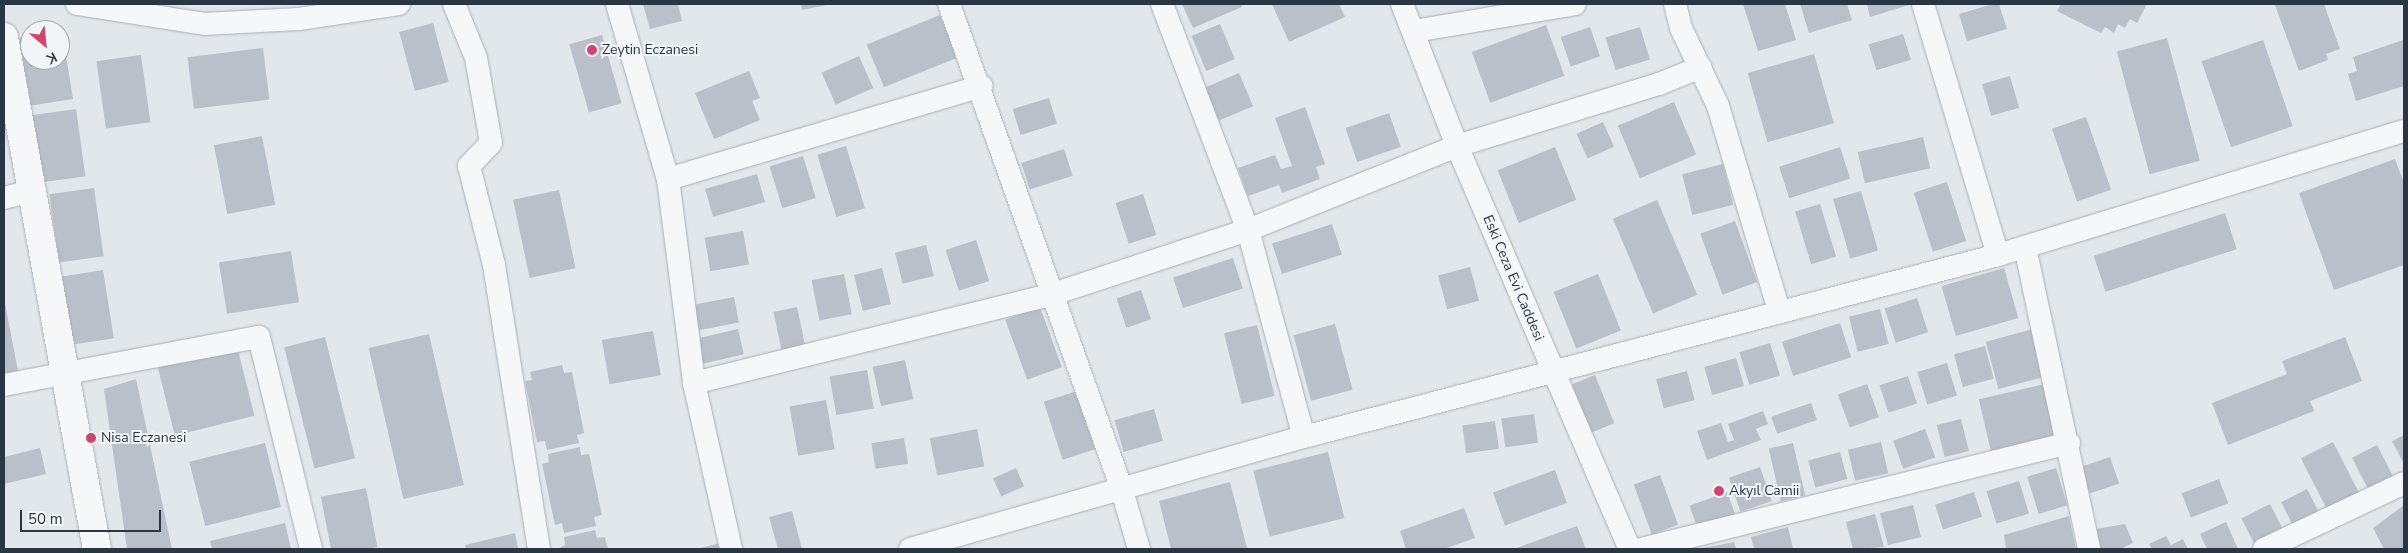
<!DOCTYPE html>
<meta charset="utf-8">
<style>
body{margin:0}
#map{position:relative;width:2408px;height:553px;overflow:hidden;background:#e2e7eb;font-family:"Nunito Sans",sans-serif}
div>[style]{position:absolute}
[style*='--x']{left:calc(var(--x)*1px);top:calc(var(--y)*1px);width:calc(var(--w)*1px);rotate:calc(var(--a)*1deg)}
.building>*{inset:0;background:#b9c0c9;transform-origin:0 0}
.roads{filter:drop-shadow(0 0 1px #a7aeb6) drop-shadow(0 0 1px #a7aeb6)}
.minor>*{height:22px;margin:-11px;padding:0 11px;transform-origin:11px;border-radius:11px;background:#f5f7f9}
.tertiary>*{height:28px;margin:-14px;padding:0 14px;transform-origin:14px;border-radius:14px;background:#f5f7f9}
.dots>*{width:14px;height:14px;translate:-50% -50%;box-sizing:border-box;border:2px solid #f2f5f8;border-radius:50%}
span{translate:-50% -50%;white-space:nowrap;text-align:center;line-height:1.15;-webkit-text-stroke:4px #f2f5f8;paint-order:stroke}
.poi-label{font-size:14px;color:#293644}
.left{translate:0 -50%;text-align:left}
.street-label{font-size:14px;color:#293644}
.frame{position:absolute;inset:0;border:5px solid #293644;pointer-events:none}
.north{position:absolute;left:20px;top:20px;width:50px;height:50px;box-sizing:border-box;background:#f2f5f8;border:1px solid #a2a9b0;border-radius:50%;rotate:152deg;font-size:14px;font-weight:700;line-height:20px;text-align:center;color:#293644}
.north::after{content:'';display:block;margin:auto;width:18px;height:22px;background:#d3436b;clip-path:polygon(50% 0,100% 100%,50% 72%,0 100%)}
.scale{position:absolute;left:20px;top:510px;width:141px;height:22px;box-sizing:border-box;border:2px solid #293644;border-top:0;padding-left:6px;font-size:15px;line-height:18px;white-space:nowrap;color:#293644;-webkit-text-stroke:4px #f2f5f8;paint-order:stroke}
</style>
<div id="map">
<div class="building">
<div style="clip-path:polygon(643px 4px,678px 4px,682px 21px,650px 29px)"></div>
<div style="clip-path:polygon(801px 4px,827px 4px,827px 5px,802px 10px)"></div>
<div style="clip-path:polygon(1182px 4px,1241px 4px,1242px 7px,1193px 28px)"></div>
<div style="clip-path:polygon(1272px 4px,1339px 4px,1345px 17px,1289px 42px)"></div>
<div style="clip-path:polygon(1743px 4px,1785px 4px,1796px 40px,1758px 51px)"></div>
<div style="clip-path:polygon(1800px 4px,1847px 4px,1852px 20px,1809px 33px)"></div>
<div style="clip-path:polygon(1867px 4px,1908px 4px,1909px 5px,1870px 17px)"></div>
<div style="clip-path:polygon(1993px 4px,1999px 4px,2007px 29px,1967px 41px,1959px 14px)"></div>
<div style="clip-path:polygon(2061px 4px,2147px 4px,2137px 23px,2130px 19px,2125px 28px,2118px 24px,2114px 33px,2105px 27px,2101px 33px,2057px 11px)"></div>
<div style="clip-path:polygon(2324px 4px,2340px 49px,2326px 54px,2328px 60px,2299px 71px,2275px 5px)"></div>
<div style="left:940px;top:15px;width:46px;height:79px;rotate:68deg"></div>
<div style="left:433px;top:23px;width:61px;height:35px;rotate:75deg"></div>
<div style="left:1220px;top:24px;width:38px;height:31px;rotate:67deg"></div>
<div style="left:1546px;top:25px;width:54px;height:79px;rotate:70deg"></div>
<div style="left:1590px;top:27px;width:31px;height:31px;rotate:71deg"></div>
<div style="left:1640px;top:27px;width:34px;height:36px;rotate:73deg"></div>
<div style="clip-path:polygon(62px 31px,73px 99px,29px 106px,19px 38px,30px 36px,30px 60px,60px 60px)"></div>
<div style="left:1903px;top:34px;width:27px;height:36px;rotate:73deg"></div>
<div style="left:602px;top:35px;width:71px;height:34px;rotate:74deg"></div>
<div style="left:2167px;top:38px;width:127px;height:52px;rotate:75deg"></div>
<div style="left:2263px;top:40px;width:91px;height:65px;rotate:71deg"></div>
<div style="clip-path:polygon(2403px 40px,2404px 86px,2356px 101px,2348px 74px,2357px 71px,2353px 57px)"></div>
<div style="left:263px;top:48px;width:52px;height:76px;rotate:83deg"></div>
<div style="left:1814px;top:54px;width:72px;height:69px;rotate:74deg"></div>
<div style="left:141px;top:55px;width:68px;height:45px;rotate:82deg"></div>
<div style="left:859px;top:56px;width:35px;height:41px;rotate:66deg"></div>
<div style="clip-path:polygon(749px 71px,760px 98px,752px 101px,760px 120px,714px 139px,695px 93px)"></div>
<div style="left:1239px;top:73px;width:36px;height:37px;rotate:67deg"></div>
<div style="left:2010px;top:76px;width:33px;height:29px;rotate:74deg"></div>
<div style="left:1049px;top:98px;width:27px;height:38px;rotate:73deg"></div>
<div style="left:1674px;top:102px;width:57px;height:61px;rotate:67deg"></div>
<div style="clip-path:polygon(1305px 107px,1325px 164px,1316px 167px,1320px 179px,1282px 193px,1279px 185px,1248px 196px,1238px 168px,1275px 155px,1281px 169px,1292px 166px,1275px 118px)"></div>
<div style="left:76px;top:109px;width:68px;height:45px;rotate:82deg"></div>
<div style="left:1389px;top:113px;width:36px;height:46px;rotate:71deg"></div>
<div style="left:2086px;top:117px;width:77px;height:36px;rotate:71deg"></div>
<div style="left:1603px;top:122px;width:27px;height:29px;rotate:66deg"></div>
<div style="left:262px;top:136px;width:70px;height:49px;rotate:79deg"></div>
<div style="left:1923px;top:137px;width:32px;height:67px;rotate:77deg"></div>
<div style="left:846px;top:146px;width:65px;height:30px;rotate:73deg"></div>
<div style="left:1555px;top:147px;width:57px;height:62px;rotate:68deg"></div>
<div style="left:1840px;top:147px;width:33px;height:64px;rotate:72deg"></div>
<div style="left:1064px;top:149px;width:28px;height:45px;rotate:72deg"></div>
<div style="left:803px;top:156px;width:44px;height:35px;rotate:73deg"></div>
<div style="clip-path:polygon(2395px 159px,2404px 183px,2404px 265px,2334px 290px,2299px 193px)"></div>
<div style="left:1723px;top:164px;width:42px;height:42px;rotate:76deg"></div>
<div style="left:757px;top:174px;width:29px;height:54px;rotate:74deg"></div>
<div style="left:1947px;top:182px;width:62px;height:35px;rotate:72deg"></div>
<div style="left:94px;top:188px;width:69px;height:45px;rotate:82deg"></div>
<div style="left:559px;top:190px;width:80px;height:47px;rotate:78deg"></div>
<div style="left:1861px;top:191px;width:62px;height:29px;rotate:74deg"></div>
<div style="left:1143px;top:194px;width:43px;height:29px;rotate:72deg"></div>
<div style="left:1657px;top:200px;width:103px;height:48px;rotate:67deg"></div>
<div style="left:1820px;top:204px;width:55px;height:26px;rotate:73deg"></div>
<div style="left:2225px;top:213px;width:38px;height:138px;rotate:72deg"></div>
<div style="left:1735px;top:221px;width:65px;height:37px;rotate:70deg"></div>
<div style="left:1332px;top:224px;width:32px;height:63px;rotate:72deg"></div>
<div style="left:743px;top:231px;width:34px;height:39px;rotate:80deg"></div>
<div style="left:976px;top:240px;width:43px;height:32px;rotate:72deg"></div>
<div style="left:926px;top:245px;width:32px;height:32px;rotate:76deg"></div>
<div style="left:291px;top:251px;width:52px;height:73px;rotate:81deg"></div>
<div style="left:1233px;top:258px;width:32px;height:63px;rotate:72deg"></div>
<div style="left:1470px;top:267px;width:35px;height:33px;rotate:75deg"></div>
<div style="left:882px;top:268px;width:37px;height:29px;rotate:76deg"></div>
<div style="left:2004px;top:268px;width:52px;height:65px;rotate:74deg"></div>
<div style="left:103px;top:270px;width:69px;height:44px;rotate:81deg"></div>
<div style="left:844px;top:274px;width:41px;height:33px;rotate:79deg"></div>
<div style="left:1598px;top:274px;width:61px;height:48px;rotate:68deg"></div>
<div style="left:1141px;top:290px;width:31px;height:26px;rotate:71deg"></div>
<div style="left:734px;top:297px;width:26px;height:45px;rotate:79deg"></div>
<div style="clip-path:polygon(4px 298px,18px 371px,4px 374px)"></div>
<div style="left:1917px;top:298px;width:36px;height:34px;rotate:72deg"></div>
<div style="left:797px;top:307px;width:39px;height:24px;rotate:78deg"></div>
<div style="left:1040px;top:307px;width:64px;height:37px;rotate:70deg"></div>
<div style="left:1880px;top:309px;width:36px;height:32px;rotate:76deg"></div>
<div style="left:1840px;top:323px;width:36px;height:61px;rotate:72deg"></div>
<div style="left:1335px;top:324px;width:68px;height:43px;rotate:75deg"></div>
<div style="left:1257px;top:325px;width:73px;height:34px;rotate:76deg"></div>
<div style="left:2037px;top:328px;width:49px;height:53px;rotate:75deg"></div>
<div style="left:738px;top:329px;width:26px;height:44px;rotate:77deg"></div>
<div style="left:653px;top:331px;width:45px;height:52px;rotate:80deg"></div>
<div style="left:429px;top:334px;width:155px;height:62px;rotate:77deg"></div>
<div style="left:325px;top:337px;width:125px;height:42px;rotate:76deg"></div>
<div style="clip-path:polygon(2345px 337px,2362px 381px,2310px 401px,2314px 411px,2228px 445px,2212px 403px,2287px 374px,2282px 361px)"></div>
<div style="left:1770px;top:343px;width:34px;height:32px;rotate:73deg"></div>
<div style="left:237px;top:346px;width:72px;height:82px;rotate:76deg"></div>
<div style="left:1985px;top:346px;width:34px;height:32px;rotate:75deg"></div>
<div style="left:1736px;top:358px;width:29px;height:33px;rotate:74deg"></div>
<div style="left:905px;top:360px;width:40px;height:33px;rotate:78deg"></div>
<div style="left:1947px;top:363px;width:34px;height:31px;rotate:73deg"></div>
<div style="clip-path:polygon(562px 365px,564px 373px,572px 372px,584px 433px,577px 435px,579px 443px,547px 450px,545px 441px,537px 442px,525px 381px,532px 380px,530px 372px)"></div>
<div style="left:867px;top:370px;width:39px;height:38px;rotate:80deg"></div>
<div style="left:1687px;top:371px;width:30px;height:32px;rotate:75deg"></div>
<div style="left:1595px;top:375px;width:52px;height:30px;rotate:68deg"></div>
<div style="left:1908px;top:376px;width:29px;height:30px;rotate:72deg"></div>
<div style="clip-path:polygon(136px 379px,172px 549px,127px 549px,104px 389px)"></div>
<div style="left:2049px;top:383px;width:53px;height:72px;rotate:77deg"></div>
<div style="left:1867px;top:384px;width:35px;height:31px;rotate:70deg"></div>
<div style="left:1077px;top:391px;width:61px;height:35px;rotate:72deg"></div>
<div style="left:826px;top:400px;width:50px;height:37px;rotate:80deg"></div>
<div style="left:1811px;top:403px;width:18px;height:42px;rotate:71deg"></div>
<div style="left:1154px;top:409px;width:33px;height:41px;rotate:74deg"></div>
<div style="clip-path:polygon(1763px 411px,1768px 424px,1756px 429px,1761px 440px,1707px 460px,1697px 431px,1721px 423px,1728px 442px,1734px 440px,1728px 424px)"></div>
<div style="left:1534px;top:414px;width:29px;height:33px;rotate:82deg"></div>
<div style="left:1961px;top:419px;width:33px;height:25px;rotate:76deg"></div>
<div style="left:1495px;top:421px;width:28px;height:33px;rotate:82deg"></div>
<div style="left:977px;top:429px;width:38px;height:48px;rotate:79deg"></div>
<div style="left:1925px;top:429px;width:30px;height:34px;rotate:70deg"></div>
<div style="clip-path:polygon(2404px 435px,2404px 464px,2392px 441px)"></div>
<div style="left:904px;top:438px;width:26px;height:33px;rotate:81deg"></div>
<div style="left:1881px;top:442px;width:32px;height:34px;rotate:77deg"></div>
<div style="left:2333px;top:442px;width:68px;height:36px;rotate:63deg"></div>
<div style="left:265px;top:443px;width:66px;height:78px;rotate:76deg"></div>
<div style="left:1793px;top:443px;width:54px;height:25px;rotate:77deg"></div>
<div style="left:2377px;top:445px;width:39px;height:28px;rotate:63deg"></div>
<div style="clip-path:polygon(580px 447px,581px 455px,589px 454px,602px 515px,594px 517px,596px 526px,564px 533px,562px 523px,555px 525px,542px 464px,549px 462px,548px 454px)"></div>
<div style="clip-path:polygon(40px 448px,46px 474px,4px 484px,4px 457px)"></div>
<div style="left:1328px;top:452px;width:68px;height:77px;rotate:76deg"></div>
<div style="left:1840px;top:452px;width:28px;height:33px;rotate:75deg"></div>
<div style="left:2110px;top:457px;width:28px;height:31px;rotate:71deg"></div>
<div style="left:1760px;top:467px;width:36px;height:33px;rotate:71deg"></div>
<div style="left:1016px;top:468px;width:20px;height:25px;rotate:66deg"></div>
<div style="left:2056px;top:468px;width:39px;height:30px;rotate:73deg"></div>
<div style="left:1555px;top:470px;width:35px;height:66px;rotate:70deg"></div>
<div style="left:1660px;top:475px;width:53px;height:28px;rotate:70deg"></div>
<div style="left:2219px;top:479px;width:26px;height:40px;rotate:69deg"></div>
<div style="left:2019px;top:481px;width:34px;height:34px;rotate:73deg"></div>
<div style="clip-path:polygon(1230px 482px,1247px 548px,1171px 549px,1159px 501px)"></div>
<div style="left:366px;top:488px;width:60px;height:46px;rotate:79deg"></div>
<div style="left:2307px;top:489px;width:31px;height:29px;rotate:63deg"></div>
<div style="left:1727px;top:492px;width:27px;height:40px;rotate:70deg"></div>
<div style="left:1974px;top:492px;width:26px;height:41px;rotate:72deg"></div>
<div style="left:2270px;top:504px;width:35px;height:32px;rotate:63deg"></div>
<div style="left:1913px;top:505px;width:33px;height:34px;rotate:76deg"></div>
<div style="clip-path:polygon(2404px 505px,2404px 549px,2384px 549px,2373px 528px)"></div>
<div style="clip-path:polygon(1464px 508px,1475px 538px,1444px 549px,1406px 549px,1400px 531px)"></div>
<div style="clip-path:polygon(792px 511px,802px 549px,778px 549px,769px 517px)"></div>
<div style="clip-path:polygon(1875px 514px,1884px 547px,1853px 549px,1846px 522px)"></div>
<div style="clip-path:polygon(2069px 516px,2076px 549px,2006px 549px,2004px 535px)"></div>
<div style="clip-path:polygon(2226px 522px,2238px 549px,2207px 549px,2200px 534px)"></div>
<div style="clip-path:polygon(285px 523px,291px 549px,212px 549px,210px 541px)"></div>
<div style="clip-path:polygon(2125px 524px,2133px 543px,2120px 549px,2101px 549px,2096px 529px)"></div>
<div style="clip-path:polygon(1577px 526px,1586px 549px,1514px 549px)"></div>
<div style="clip-path:polygon(1788px 527px,1793px 549px,1754px 549px,1751px 537px)"></div>
<div style="clip-path:polygon(595px 530px,597px 538px,605px 537px,608px 549px,558px 549px,565px 545px,564px 537px)"></div>
<div style="clip-path:polygon(515px 533px,518px 549px,466px 549px,465px 545px)"></div>
<div style="clip-path:polygon(2166px 536px,2171px 545px,2183px 539px,2188px 549px,2152px 549px,2149px 544px)"></div>
<div style="clip-path:polygon(724px 542px,726px 549px,697px 549px)"></div>
<div style="clip-path:polygon(1734px 542px,1736px 549px,1703px 549px,1703px 548px)"></div>
</div>
<div class="roads">
<div class="minor">
<div style="--x:77;--y:4;--w:129;--a:8.9"></div>
<div style="--x:204;--y:24;--w:95;--a:-3"></div>
<div style="--x:299;--y:19;--w:101;--a:-8.5"></div>
<div style="--x:454;--y:4;--w:58;--a:67.8"></div>
<div style="--x:476;--y:58;--w:86;--a:80"></div>
<div style="--x:491;--y:143;--w:32;--a:134"></div>
<div style="--x:469;--y:166;--w:102;--a:75.8"></div>
<div style="--x:494;--y:265;--w:288;--a:81"></div>
<div style="--x:617;--y:4;--w:182;--a:73.8"></div>
<div style="--x:668;--y:179;--w:206;--a:82.7"></div>
<div style="--x:694;--y:383;--w:170;--a:77.4"></div>
<div style="--x:949;--y:4;--w:513;--a:70.4"></div>
<div style="--x:1121;--y:487;--w:65;--a:73.8"></div>
<div style="--x:1162;--y:4;--w:242;--a:69.2"></div>
<div style="--x:1248;--y:230;--w:214;--a:74.9"></div>
<div style="--x:1402;--y:4;--w:152;--a:68.8"></div>
<div style="--x:1457;--y:146;--w:439;--a:66.8"></div>
<div style="--x:1675;--y:4;--w:25;--a:76"></div>
<div style="--x:1681;--y:28;--w:86;--a:64.6"></div>
<div style="--x:1718;--y:106;--w:214;--a:73.4"></div>
<div style="--x:1923;--y:4;--w:262;--a:73.4"></div>
<div style="--x:1414;--y:31;--w:163;--a:-9.5"></div>
<div style="--x:668;--y:179;--w:327;--a:-16.5"></div>
<div style="--x:4;--y:198;--w:16;--a:-15"></div>
<div style="--x:2025;--y:247;--w:309;--a:78"></div>
<div style="--x:694;--y:383;--w:370;--a:-13.9"></div>
<div style="--x:1053;--y:294;--w:205;--a:-18.2"></div>
<div style="--x:1248;--y:230;--w:225;--a:-21.9"></div>
<div style="--x:1457;--y:146;--w:211;--a:-17.1"></div>
<div style="--x:1659;--y:84;--w:45;--a:-22"></div>
<div style="--x:4;--y:385;--w:259;--a:-10.7"></div>
<div style="--x:259;--y:337;--w:218;--a:76.2"></div>
<div style="--x:910;--y:549;--w:410;--a:-15.9"></div>
<div style="--x:1304;--y:437;--w:717;--a:-14.69"></div>
<div style="--x:1998;--y:255;--w:425;--a:-17"></div>
<div style="--x:1641;--y:549;--w:441;--a:-13.9"></div>
<div style="--x:2264;--y:549;--w:155;--a:-25.2"></div>
</div>
<div class="tertiary">
<div style="--x:4;--y:37;--w:520;--a:79.71"></div>
</div>
</div>
<div class="dots">
<div style="left:592px;top:50px;background:#d3436b"></div>
<div style="left:91px;top:438px;background:#d3436b"></div>
<div style="left:1719px;top:491px;background:#d3436b"></div>
</div>
<div class="poi-label">
<span class="left" style="left:602px;top:50px">Zeytin Eczanesi</span>
<span class="left" style="left:101px;top:438px">Nisa Eczanesi</span>
<span class="left" style="left:1729px;top:491px">Akyıl Camii</span>
</div>
<div class="street-label">
<span style="left:1513px;top:278px;rotate:67deg">Eski Ceza Evi Caddesi</span>
</div>
<div class="frame"></div>
<div class="north">K</div>
<div class="scale">50 m</div>
</div>
